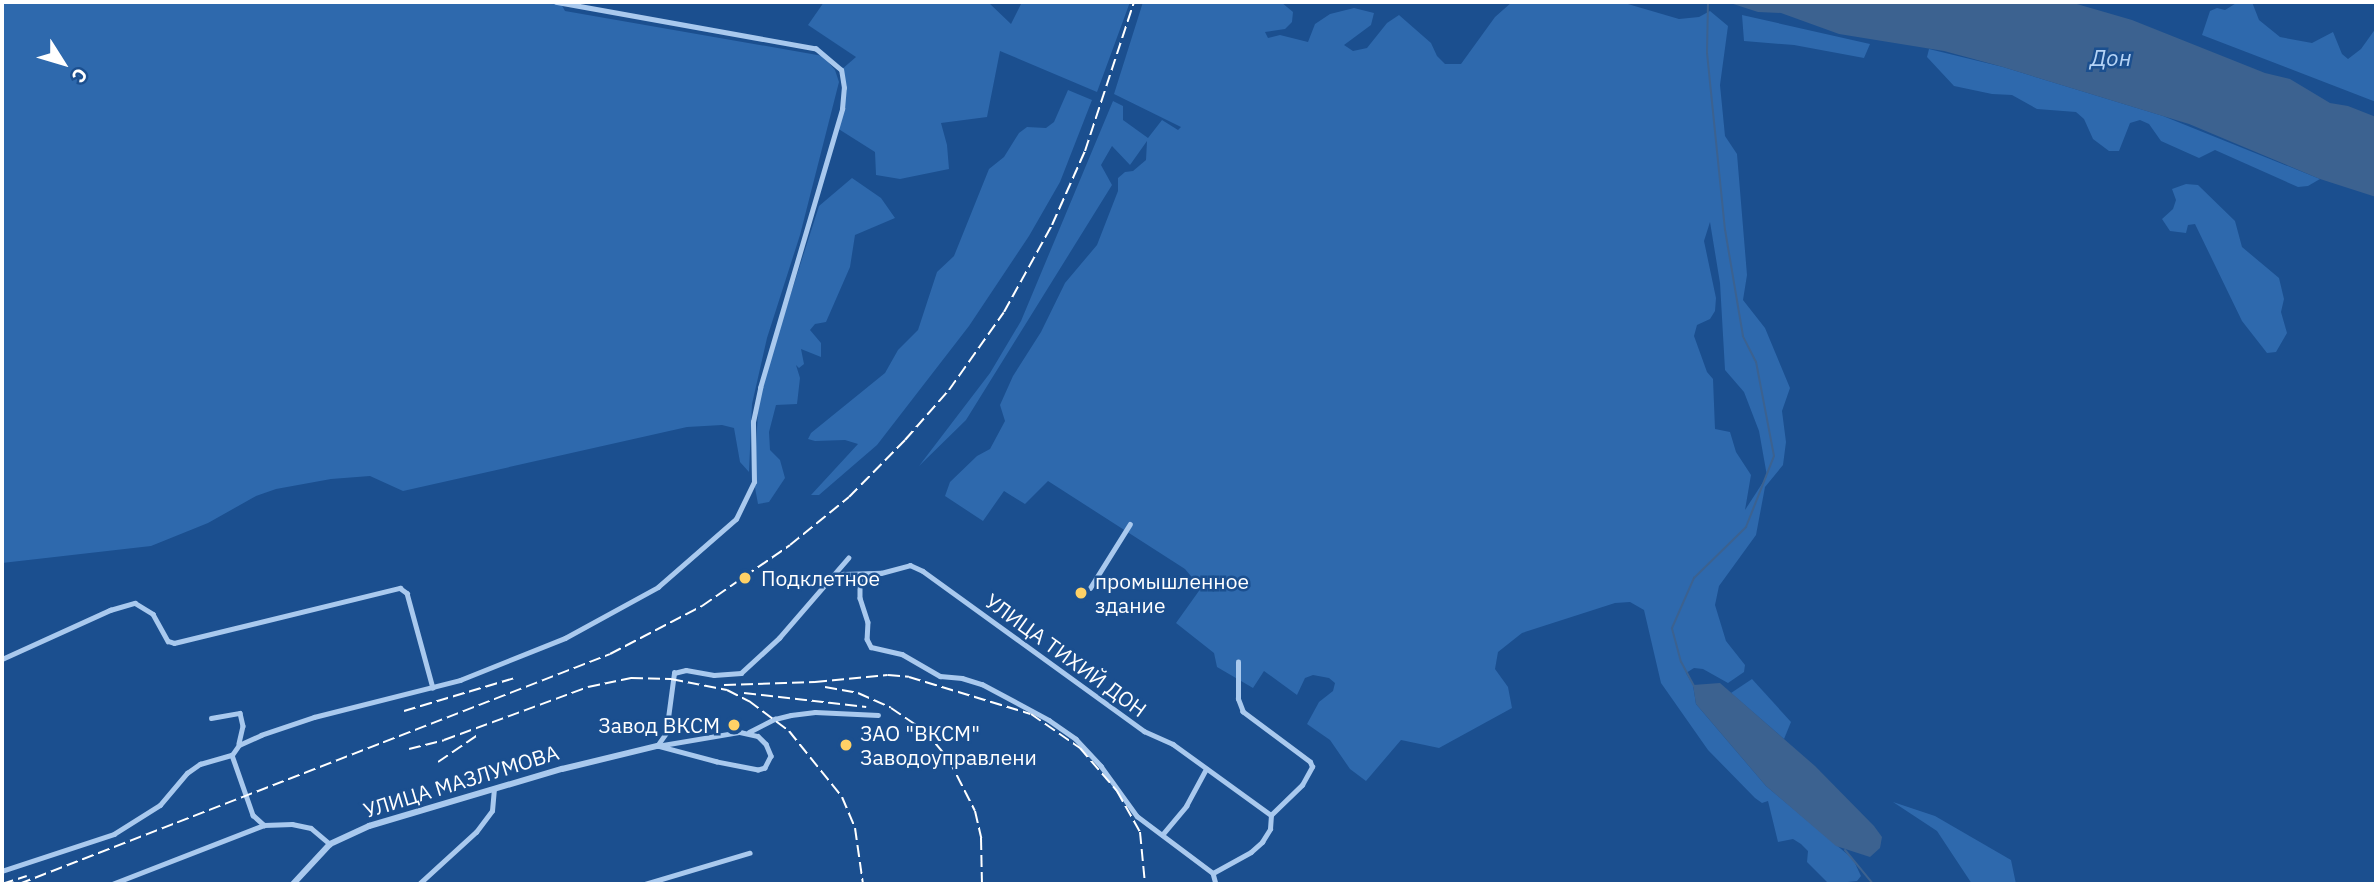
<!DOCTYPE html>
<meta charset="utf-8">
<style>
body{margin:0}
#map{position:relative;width:2378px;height:886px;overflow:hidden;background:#1b4f8f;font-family:"IBM Plex Sans",sans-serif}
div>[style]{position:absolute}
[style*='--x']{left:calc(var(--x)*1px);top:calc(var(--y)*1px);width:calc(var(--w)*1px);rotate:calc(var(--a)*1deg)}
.green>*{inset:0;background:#2e69ad}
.water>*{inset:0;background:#3c6290}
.stream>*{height:2px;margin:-1px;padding:0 1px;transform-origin:1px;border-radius:1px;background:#3c6290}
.minor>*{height:4.5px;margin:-2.25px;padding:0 2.25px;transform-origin:2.25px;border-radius:2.25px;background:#a9c9ee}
.tertiary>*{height:6px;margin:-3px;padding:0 3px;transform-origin:3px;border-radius:3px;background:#a9c9ee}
.rail>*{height:2px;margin-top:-1px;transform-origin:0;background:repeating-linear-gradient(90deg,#fff 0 12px,transparent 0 17px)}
.dots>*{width:19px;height:19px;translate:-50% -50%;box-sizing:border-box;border:4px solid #1b4f8f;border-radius:50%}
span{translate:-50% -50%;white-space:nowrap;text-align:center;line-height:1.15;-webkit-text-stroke:5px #1b4f8f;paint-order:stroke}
.poi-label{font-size:21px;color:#fff}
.left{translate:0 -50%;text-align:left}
.right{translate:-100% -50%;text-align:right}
.street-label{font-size:21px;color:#fff}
.water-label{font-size:23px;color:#b5d3f5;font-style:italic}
.frame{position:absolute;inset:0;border:4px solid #fff;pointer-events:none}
.north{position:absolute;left:28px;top:28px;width:70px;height:70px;-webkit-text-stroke:5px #1b4f8f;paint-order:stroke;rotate:127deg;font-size:19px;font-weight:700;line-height:28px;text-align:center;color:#fff}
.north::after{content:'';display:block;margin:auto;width:24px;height:32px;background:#fff;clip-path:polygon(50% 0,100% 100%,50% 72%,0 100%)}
</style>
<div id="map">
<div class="green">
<div style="clip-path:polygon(2px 2px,560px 2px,565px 11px,823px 56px,835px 70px,839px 82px,800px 235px,767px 338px,752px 404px,749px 472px,740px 462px,734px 428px,722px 425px,687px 427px,403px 491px,370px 476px,331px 479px,276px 489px,256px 496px,208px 523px,151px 546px,2px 563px)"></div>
<div style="clip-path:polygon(824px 2px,988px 2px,1011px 24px,1022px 2px,1130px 2px,1097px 92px,1000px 51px,987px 117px,941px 123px,947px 145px,949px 169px,900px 179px,876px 175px,875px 152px,837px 128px,844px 88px,841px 70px,856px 57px,808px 25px)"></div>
<div style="clip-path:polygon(evenodd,1143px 2px,1281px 2px,1293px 12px,1292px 22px,1285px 29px,1265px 32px,1268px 38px,1280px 35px,1308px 42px,1315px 24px,1330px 14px,1354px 8px,1374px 13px,1371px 25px,1344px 45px,1353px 51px,1367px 48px,1387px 23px,1399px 15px,1431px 43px,1437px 56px,1445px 64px,1461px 64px,1495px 17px,1512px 2px,1621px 2px,1679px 19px,1699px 17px,1710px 11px,1728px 26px,1720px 85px,1725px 136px,1737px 154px,1747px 275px,1743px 300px,1765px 328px,1790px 388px,1782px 411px,1786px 442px,1783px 465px,1765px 487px,1756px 535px,1719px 586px,1715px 605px,1726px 641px,1745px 665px,1744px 672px,1728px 683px,1703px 669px,1694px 668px,1686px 673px,1693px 685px,1696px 704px,1766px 786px,1853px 859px,1861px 876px,1857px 881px,1829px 884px,1807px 862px,1808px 851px,1801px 844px,1793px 839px,1778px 842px,1768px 801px,1762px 803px,1755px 798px,1708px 750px,1661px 683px,1644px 610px,1630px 602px,1615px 603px,1522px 633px,1498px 652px,1495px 669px,1508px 687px,1512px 708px,1439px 748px,1401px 740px,1366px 781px,1350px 769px,1330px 740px,1307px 724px,1319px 702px,1333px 691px,1335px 683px,1329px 678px,1313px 675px,1305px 678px,1297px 695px,1264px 671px,1253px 688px,1217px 667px,1214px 653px,1176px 623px,1201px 588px,1185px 569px,1048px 481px,1025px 504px,1004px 491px,983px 521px,945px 496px,950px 482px,977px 456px,990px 449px,1005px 421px,1000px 405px,1013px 376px,1041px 332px,1065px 283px,1097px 245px,1118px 191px,1118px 178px,1125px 172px,1133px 171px,1146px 160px,1147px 141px,1130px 165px,1112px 146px,1101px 165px,1112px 185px,966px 420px,919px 466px,990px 373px,1021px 321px,1113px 101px,1123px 106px,1123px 120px,1148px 138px,1162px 120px,1178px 130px,1181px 127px,1114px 94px,1143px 2px,1710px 222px,1720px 283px,1725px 370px,1744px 392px,1759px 431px,1767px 476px,1745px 510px,1751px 475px,1736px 452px,1730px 432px,1715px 429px,1713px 379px,1707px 372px,1694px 336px,1697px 325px,1710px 319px,1715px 311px,1716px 298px,1704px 241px,1710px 222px)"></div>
<div style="clip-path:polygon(2238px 2px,2252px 2px,2259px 20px,2280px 37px,2312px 43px,2333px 32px,2342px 54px,2348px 59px,2361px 49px,2376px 28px,2376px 102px,2202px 35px,2210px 11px,2217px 8px,2225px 10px)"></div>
<div style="clip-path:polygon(1742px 15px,1870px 44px,1864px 58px,1794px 45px,1744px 41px)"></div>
<div style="clip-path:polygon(1929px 49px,2003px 67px,2163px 116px,2320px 179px,2308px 186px,2298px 187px,2215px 150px,2199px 158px,2161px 141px,2149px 124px,2140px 120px,2130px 123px,2119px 151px,2109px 151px,2093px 139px,2084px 119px,2076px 112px,2037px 109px,2012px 95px,1992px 94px,1954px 86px,1927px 57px)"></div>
<div style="clip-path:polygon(1068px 90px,1092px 100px,1060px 182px,1029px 236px,969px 326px,877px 445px,819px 495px,811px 495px,858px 444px,845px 440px,815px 441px,808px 439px,811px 433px,885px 373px,898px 350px,918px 330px,937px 272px,954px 256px,989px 169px,1004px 157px,1019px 133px,1027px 127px,1046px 128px,1054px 122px)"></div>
<div style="clip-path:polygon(852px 178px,881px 198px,895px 218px,855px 235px,850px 267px,826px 322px,815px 324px,810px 330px,821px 343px,821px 357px,801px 349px,804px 364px,799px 368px,796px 365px,800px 378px,797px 404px,776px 405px,769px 432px,770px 450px,780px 460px,785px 478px,769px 502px,758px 504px,754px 482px,759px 393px,819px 206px)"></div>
<div style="clip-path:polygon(2186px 184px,2198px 185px,2235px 221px,2242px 247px,2279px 278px,2284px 299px,2281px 312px,2287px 333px,2276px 352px,2267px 353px,2242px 321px,2195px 224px,2188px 225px,2186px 233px,2170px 231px,2162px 219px,2173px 209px,2176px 200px,2172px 189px)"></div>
<div style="clip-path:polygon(1752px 679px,1791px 722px,1784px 739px,1731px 693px)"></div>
<div style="clip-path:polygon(1893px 802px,1935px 816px,2011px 860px,2016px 884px,1972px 884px,1937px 831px)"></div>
</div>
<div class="water">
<div style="clip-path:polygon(1727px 2px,2070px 2px,2132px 20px,2265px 73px,2290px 79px,2330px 103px,2348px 106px,2376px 117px,2376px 197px,2320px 179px,2189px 124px,2003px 67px,1944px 51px,1839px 34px,1781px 13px,1758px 12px)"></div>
<div style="clip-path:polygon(1720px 683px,1815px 766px,1874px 826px,1882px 837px,1880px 848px,1870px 857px,1836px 846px,1766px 786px,1696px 704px,1693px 685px)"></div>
</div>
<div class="stream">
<div style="--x:1694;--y:686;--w:27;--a:-118"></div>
<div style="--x:1681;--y:662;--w:35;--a:-105"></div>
<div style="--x:1672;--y:628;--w:55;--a:-66.3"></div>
<div style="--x:1694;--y:578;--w:73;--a:-44.4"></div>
<div style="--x:1746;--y:527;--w:76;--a:-68.5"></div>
<div style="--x:1774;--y:456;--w:96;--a:-100.8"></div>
<div style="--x:1756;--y:362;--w:29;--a:-117"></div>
<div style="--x:1743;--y:336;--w:108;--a:-99.6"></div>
<div style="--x:1725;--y:230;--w:178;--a:-95.8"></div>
<div style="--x:1707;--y:53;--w:51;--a:-88.9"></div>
<div style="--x:1845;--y:850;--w:44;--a:50.5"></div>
</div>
<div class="minor">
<div style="--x:860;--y:575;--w:23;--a:90"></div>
<div style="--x:860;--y:598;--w:25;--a:72"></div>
<div style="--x:868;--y:622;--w:17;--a:93"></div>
<div style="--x:867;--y:639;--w:9;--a:63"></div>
<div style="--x:871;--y:647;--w:32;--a:13"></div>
<div style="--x:902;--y:654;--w:44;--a:30.1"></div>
<div style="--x:940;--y:676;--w:22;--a:5"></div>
<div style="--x:962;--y:678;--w:21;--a:17"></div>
<div style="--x:982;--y:684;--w:76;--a:28.2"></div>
<div style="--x:1049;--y:720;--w:33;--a:35"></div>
<div style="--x:1076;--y:739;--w:37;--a:47"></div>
<div style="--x:1101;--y:766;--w:62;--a:54.2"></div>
<div style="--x:1137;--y:816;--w:95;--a:36.9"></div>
<div style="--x:1213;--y:873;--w:11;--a:75"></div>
<div style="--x:831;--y:579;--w:13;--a:-23"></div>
<div style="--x:843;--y:574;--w:38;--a:-2"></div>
<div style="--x:881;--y:573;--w:30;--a:-15"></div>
<div style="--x:910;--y:565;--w:14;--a:25"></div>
<div style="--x:923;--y:571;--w:273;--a:35.9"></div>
<div style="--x:1144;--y:731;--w:32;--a:24"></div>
<div style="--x:1173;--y:744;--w:121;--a:35.9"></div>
<div style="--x:1090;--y:588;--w:75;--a:-58"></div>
<div style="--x:2;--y:659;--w:119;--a:-24.4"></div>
<div style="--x:110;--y:610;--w:26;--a:-16"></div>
<div style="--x:135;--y:603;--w:21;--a:31"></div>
<div style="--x:153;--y:614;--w:31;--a:61"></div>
<div style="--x:168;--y:641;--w:6;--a:18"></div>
<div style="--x:174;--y:643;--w:233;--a:-13.7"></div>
<div style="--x:400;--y:588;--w:9;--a:36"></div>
<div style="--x:407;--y:593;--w:98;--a:74.7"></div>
<div style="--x:211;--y:718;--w:29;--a:-10"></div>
<div style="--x:240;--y:713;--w:13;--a:77"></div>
<div style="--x:243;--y:726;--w:18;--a:103"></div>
<div style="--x:740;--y:732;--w:18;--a:13"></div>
<div style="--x:758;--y:736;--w:11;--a:45"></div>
<div style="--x:766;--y:744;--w:13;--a:67"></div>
<div style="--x:771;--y:756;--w:13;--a:117"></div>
<div style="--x:765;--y:768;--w:7;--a:164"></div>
<div style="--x:758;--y:770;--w:42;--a:-169"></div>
<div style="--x:717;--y:762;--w:62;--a:-165.1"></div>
<div style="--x:657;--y:746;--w:84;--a:-9.6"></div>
<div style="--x:749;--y:732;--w:29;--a:-27"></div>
<div style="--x:775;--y:719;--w:16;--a:-14"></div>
<div style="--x:791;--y:715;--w:24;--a:-7"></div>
<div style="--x:815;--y:712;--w:63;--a:2.7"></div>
<div style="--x:657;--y:746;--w:16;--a:-55"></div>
<div style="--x:666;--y:733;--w:61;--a:-82.4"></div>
<div style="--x:674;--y:673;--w:12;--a:-14"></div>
<div style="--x:686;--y:670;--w:28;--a:10"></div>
<div style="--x:714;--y:675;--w:27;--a:-4"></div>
<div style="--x:741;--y:673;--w:52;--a:-42.6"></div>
<div style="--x:779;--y:638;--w:106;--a:-49.2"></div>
<div style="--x:232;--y:755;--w:64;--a:70.7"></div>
<div style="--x:253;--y:815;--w:15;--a:42"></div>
<div style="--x:1162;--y:835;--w:38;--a:-50"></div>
<div style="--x:1186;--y:806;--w:42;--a:-61.6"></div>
<div style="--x:2;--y:871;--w:118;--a:-18.3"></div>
<div style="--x:114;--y:834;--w:54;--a:-32.2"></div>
<div style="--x:160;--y:805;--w:42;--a:-49.8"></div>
<div style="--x:187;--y:773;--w:16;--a:-35"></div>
<div style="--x:200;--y:764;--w:33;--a:-16"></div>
<div style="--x:232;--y:755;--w:12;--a:-55"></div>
<div style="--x:239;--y:745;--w:24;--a:-24"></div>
<div style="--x:261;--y:735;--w:56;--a:-18.8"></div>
<div style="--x:314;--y:717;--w:151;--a:-14.2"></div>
<div style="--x:460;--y:680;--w:113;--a:-21.8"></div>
<div style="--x:565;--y:638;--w:106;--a:-28.7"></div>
<div style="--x:658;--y:587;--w:103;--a:-41.1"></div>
<div style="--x:736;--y:519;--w:41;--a:-64.1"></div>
<div style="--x:754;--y:482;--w:60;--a:-91"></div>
<div style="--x:753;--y:422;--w:35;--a:-78"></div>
<div style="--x:760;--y:388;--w:291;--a:-73.6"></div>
<div style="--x:842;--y:109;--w:21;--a:-85"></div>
<div style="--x:844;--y:88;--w:18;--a:-99"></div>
<div style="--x:841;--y:70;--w:33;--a:-140"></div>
<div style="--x:816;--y:49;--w:264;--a:-169.8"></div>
<div style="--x:1213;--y:873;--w:43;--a:-28.9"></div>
<div style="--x:1251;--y:852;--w:15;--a:-42"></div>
<div style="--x:1262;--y:842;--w:15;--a:-58"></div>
<div style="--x:1270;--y:829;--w:14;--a:-86"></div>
<div style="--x:1271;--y:815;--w:43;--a:-44.1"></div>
<div style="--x:1302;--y:785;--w:21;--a:-61"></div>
<div style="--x:1312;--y:767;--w:5;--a:-112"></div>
<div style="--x:1310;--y:762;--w:84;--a:-143.3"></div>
<div style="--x:1243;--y:712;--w:14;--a:-111"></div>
<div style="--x:1238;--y:699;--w:37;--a:-90"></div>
<div style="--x:112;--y:884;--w:163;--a:-21.2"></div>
<div style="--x:264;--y:825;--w:28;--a:-2"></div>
<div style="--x:292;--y:824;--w:19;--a:12"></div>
<div style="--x:311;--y:828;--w:25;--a:40"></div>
<div style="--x:419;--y:884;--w:77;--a:-42.4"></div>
<div style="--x:476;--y:832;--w:26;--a:-53"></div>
<div style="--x:492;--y:811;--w:22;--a:-85"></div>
<div style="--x:645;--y:884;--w:109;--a:-16.6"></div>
</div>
<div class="tertiary">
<div style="--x:293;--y:884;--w:54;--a:-47.2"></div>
<div style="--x:330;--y:844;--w:43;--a:-24.8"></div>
<div style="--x:369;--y:826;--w:201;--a:-16.5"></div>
<div style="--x:562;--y:769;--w:98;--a:-13.6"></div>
</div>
<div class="rail">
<div style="--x:724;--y:685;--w:91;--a:-1.9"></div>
<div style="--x:815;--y:682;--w:73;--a:-5.5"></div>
<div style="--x:888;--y:675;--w:21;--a:5"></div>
<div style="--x:909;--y:677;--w:127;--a:16.9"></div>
<div style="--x:1031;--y:714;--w:60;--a:34.8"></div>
<div style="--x:1080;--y:748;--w:57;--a:49.3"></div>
<div style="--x:1117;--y:791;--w:47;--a:60.7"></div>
<div style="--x:1140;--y:832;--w:52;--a:84.5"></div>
<div style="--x:825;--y:687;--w:34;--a:10"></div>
<div style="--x:858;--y:693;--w:36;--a:24"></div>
<div style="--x:891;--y:708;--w:41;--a:34.1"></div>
<div style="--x:925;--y:731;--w:38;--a:50"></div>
<div style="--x:949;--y:760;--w:57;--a:63"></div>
<div style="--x:975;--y:811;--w:28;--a:77"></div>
<div style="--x:981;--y:838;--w:46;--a:88.8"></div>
<div style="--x:744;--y:693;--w:123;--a:6.5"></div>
<div style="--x:404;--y:711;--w:116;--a:-16.6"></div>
<div style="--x:409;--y:749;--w:36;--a:-14"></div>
<div style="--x:444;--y:740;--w:153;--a:-20.2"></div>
<div style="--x:588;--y:687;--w:44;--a:-11.8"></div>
<div style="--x:631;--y:678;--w:40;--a:1.4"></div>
<div style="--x:671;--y:679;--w:57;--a:11.1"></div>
<div style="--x:727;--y:690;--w:25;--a:27"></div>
<div style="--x:749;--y:701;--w:50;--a:36.9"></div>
<div style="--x:789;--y:731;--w:85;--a:51.2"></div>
<div style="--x:842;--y:797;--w:34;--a:67"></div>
<div style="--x:855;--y:828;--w:57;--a:81.9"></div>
<div style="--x:438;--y:762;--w:50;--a:-34.3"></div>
<div style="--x:2;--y:884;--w:26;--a:-18"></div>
<div style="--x:19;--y:884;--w:634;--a:-21.26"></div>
<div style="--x:610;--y:654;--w:104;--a:-27.6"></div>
<div style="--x:702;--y:606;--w:107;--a:-34.7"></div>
<div style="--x:790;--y:545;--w:76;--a:-39.1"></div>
<div style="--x:849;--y:497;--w:80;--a:-45.5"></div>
<div style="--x:905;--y:440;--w:67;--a:-48.7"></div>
<div style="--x:949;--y:390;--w:95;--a:-54.8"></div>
<div style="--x:1004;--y:312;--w:99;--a:-61.1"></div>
<div style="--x:1052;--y:225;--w:81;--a:-66"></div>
<div style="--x:1085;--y:151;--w:157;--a:-71.8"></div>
</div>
<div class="dots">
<div style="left:745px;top:578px;background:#ffd166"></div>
<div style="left:1081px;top:593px;background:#ffd166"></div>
<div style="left:734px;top:725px;background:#ffd166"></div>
<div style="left:846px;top:745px;background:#ffd166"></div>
</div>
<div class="poi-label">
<span class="left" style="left:761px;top:578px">Подклетное</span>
<span class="left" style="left:1095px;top:593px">промышленное<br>здание</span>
<span class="right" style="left:720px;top:725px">Завод ВКСМ</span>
<span class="left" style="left:860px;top:745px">ЗАО "ВКСМ"<br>Заводоуправлени</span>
</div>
<div class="street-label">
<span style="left:1066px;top:655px;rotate:36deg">УЛИЦА ТИХИЙ ДОН</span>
<span style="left:461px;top:781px;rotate:-17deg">УЛИЦА МАЗЛУМОВА</span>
</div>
<div class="water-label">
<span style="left:2111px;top:57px">Дон</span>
</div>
<div class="frame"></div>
<div class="north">С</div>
</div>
